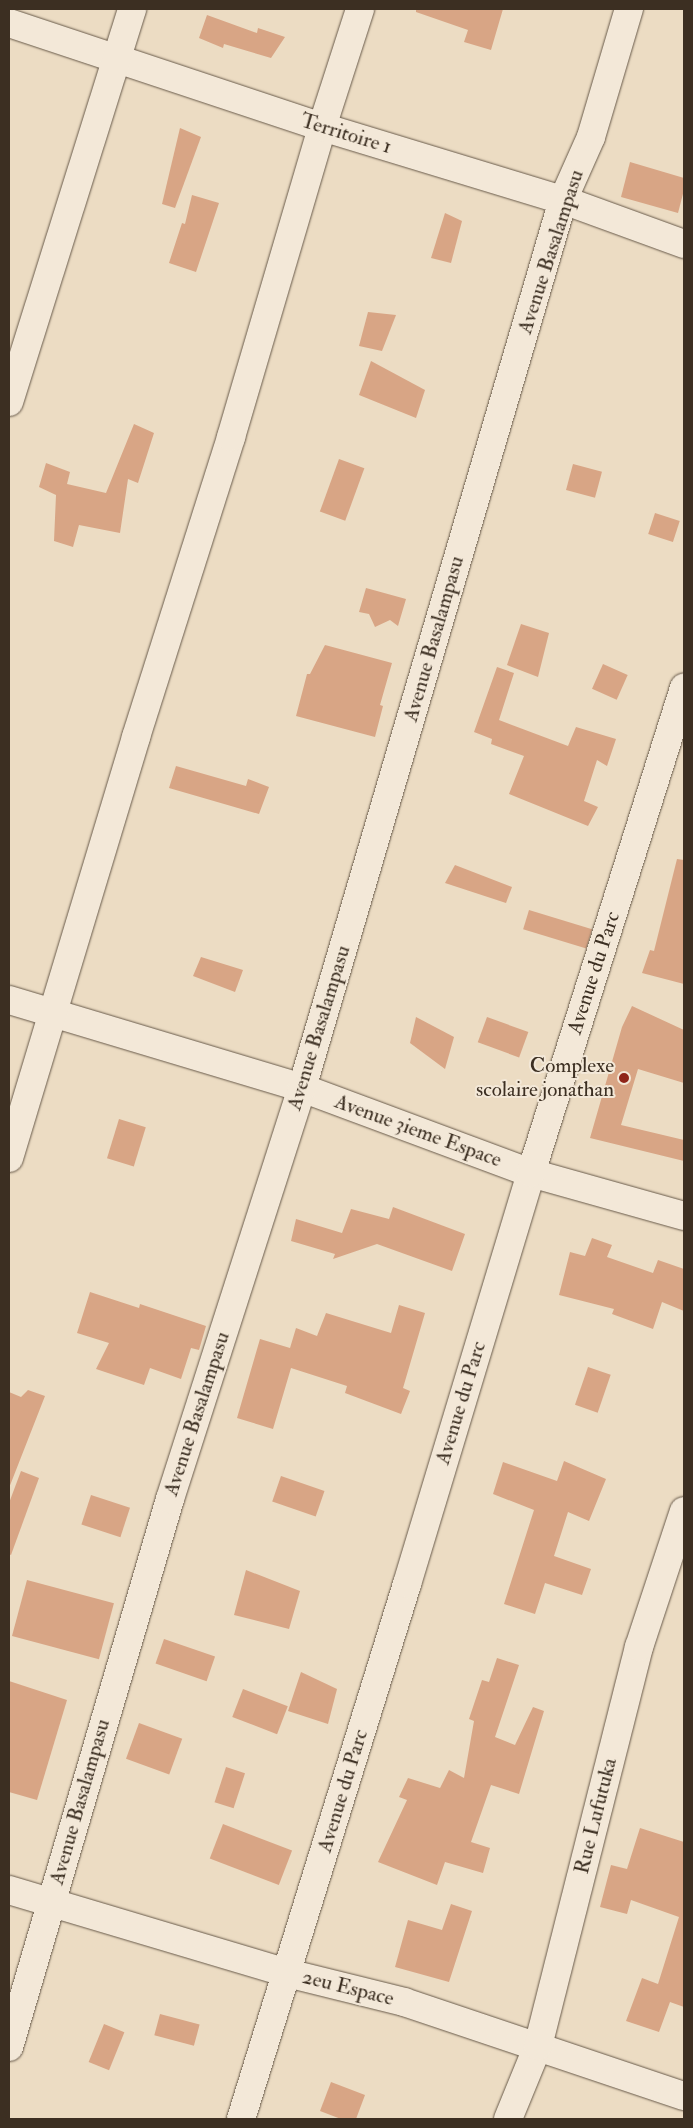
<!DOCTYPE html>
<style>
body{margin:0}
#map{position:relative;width:693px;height:2128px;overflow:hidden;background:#ecdcc3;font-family:"IM FELL Double Pica",serif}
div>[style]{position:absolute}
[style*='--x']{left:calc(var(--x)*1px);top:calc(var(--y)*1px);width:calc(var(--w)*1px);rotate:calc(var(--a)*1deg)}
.building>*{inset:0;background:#d8a585;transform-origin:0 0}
.roads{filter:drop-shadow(0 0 1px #685a4a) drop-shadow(0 0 1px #685a4a)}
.minor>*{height:28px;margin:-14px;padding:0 14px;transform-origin:14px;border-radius:14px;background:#f3e8d8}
.dots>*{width:14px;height:14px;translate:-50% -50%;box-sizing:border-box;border:2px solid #f3e8d8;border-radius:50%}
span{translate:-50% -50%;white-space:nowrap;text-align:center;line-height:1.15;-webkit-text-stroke:4px #f3e8d8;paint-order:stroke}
.street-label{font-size:21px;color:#3c2f22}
.poi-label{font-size:21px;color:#3c2f22}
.right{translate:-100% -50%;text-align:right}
.frame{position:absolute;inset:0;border:10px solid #3c2f22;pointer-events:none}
</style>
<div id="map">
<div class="building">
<div style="clip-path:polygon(416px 9px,503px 9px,491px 50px,464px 42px,468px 30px,416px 12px)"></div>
<div style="clip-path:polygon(207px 15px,257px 33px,258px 28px,285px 37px,271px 58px,224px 44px,223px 48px,199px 38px)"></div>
<div style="clip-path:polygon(180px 128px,201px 137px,175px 208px,162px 204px)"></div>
<div style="clip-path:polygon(630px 162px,684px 178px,684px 190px,678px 213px,621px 197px)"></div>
<div style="clip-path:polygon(192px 195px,219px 203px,196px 272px,169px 263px,182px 223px,185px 224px)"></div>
<div style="clip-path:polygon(445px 213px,462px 221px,451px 263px,431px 258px)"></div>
<div style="clip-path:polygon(368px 312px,396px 315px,382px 351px,359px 346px)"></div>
<div style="clip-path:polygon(371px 361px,425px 390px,416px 418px,359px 395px)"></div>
<div style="clip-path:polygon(134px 424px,154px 433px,138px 483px,128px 479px,120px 533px,79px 525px,73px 547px,54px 541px,56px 495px,39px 487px,46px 463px,70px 472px,67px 484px,106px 493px)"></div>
<div style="left:339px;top:459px;width:27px;height:56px;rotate:20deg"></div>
<div style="left:573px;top:464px;width:30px;height:27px;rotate:15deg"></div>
<div style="left:655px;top:513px;width:26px;height:22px;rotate:18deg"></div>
<div style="clip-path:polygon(366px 588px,406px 599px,398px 626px,390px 620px,375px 627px,369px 614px,359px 612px)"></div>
<div style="clip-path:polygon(521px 624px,549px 633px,538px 677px,507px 665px)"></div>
<div style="clip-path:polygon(325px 645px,392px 663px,380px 705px,383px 706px,375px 737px,296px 716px,307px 674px,310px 674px)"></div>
<div style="left:603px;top:664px;width:27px;height:27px;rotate:24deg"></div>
<div style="clip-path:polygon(497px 667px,514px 673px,499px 720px,568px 746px,576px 727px,616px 739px,607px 766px,597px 760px,584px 801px,598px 807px,588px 826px,509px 794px,524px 756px,491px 744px,492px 739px,474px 732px)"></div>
<div style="clip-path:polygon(176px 766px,246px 786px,248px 779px,269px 787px,259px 814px,169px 788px)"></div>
<div style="clip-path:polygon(677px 859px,684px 860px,684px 984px,642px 973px,650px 950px,654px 951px)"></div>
<div style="clip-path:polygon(455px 865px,512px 887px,506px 903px,445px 883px)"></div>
<div style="left:529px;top:910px;width:66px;height:20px;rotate:17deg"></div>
<div style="clip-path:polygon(201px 957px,243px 970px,235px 992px,193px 976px)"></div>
<div style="clip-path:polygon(632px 1006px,684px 1030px,684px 1083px,638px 1069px,621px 1125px,684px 1140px,684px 1161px,590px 1138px,622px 1027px)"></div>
<div style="clip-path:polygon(416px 1017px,454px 1037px,445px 1069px,410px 1043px)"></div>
<div style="left:487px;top:1017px;width:44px;height:27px;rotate:20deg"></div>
<div style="left:119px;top:1119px;width:28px;height:41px;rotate:17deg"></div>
<div style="clip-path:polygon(393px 1207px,465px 1234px,452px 1271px,377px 1244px,333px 1259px,335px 1254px,291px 1241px,296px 1219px,342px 1233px,351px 1209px,389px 1219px)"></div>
<div style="clip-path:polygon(592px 1238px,612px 1245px,607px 1257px,653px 1273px,658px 1260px,684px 1269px,684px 1311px,662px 1302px,653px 1329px,612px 1314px,614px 1309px,559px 1295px,570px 1252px,585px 1256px)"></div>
<div style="clip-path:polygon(90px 1292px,139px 1308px,140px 1304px,206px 1326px,199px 1350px,191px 1348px,181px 1379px,150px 1368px,144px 1385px,96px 1369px,109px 1343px,77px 1333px)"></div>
<div style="clip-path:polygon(399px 1305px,425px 1313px,403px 1388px,410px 1391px,401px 1414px,345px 1393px,347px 1386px,291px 1368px,273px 1429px,237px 1418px,260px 1339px,290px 1348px,296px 1328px,317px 1336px,326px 1313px,391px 1333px)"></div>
<div style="left:588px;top:1367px;width:24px;height:40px;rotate:19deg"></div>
<div style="clip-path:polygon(28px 1390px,45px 1396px,9px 1488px,9px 1392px,21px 1397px)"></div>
<div style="clip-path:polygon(564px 1461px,606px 1479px,589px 1521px,568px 1512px,554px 1556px,591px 1569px,582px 1595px,545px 1583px,535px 1614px,504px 1604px,534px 1510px,493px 1494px,503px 1462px,557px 1481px)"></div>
<div style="clip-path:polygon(21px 1471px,39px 1478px,11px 1555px,9px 1554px,9px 1503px)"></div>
<div style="left:281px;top:1476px;width:46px;height:27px;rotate:19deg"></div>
<div style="left:91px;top:1495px;width:41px;height:31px;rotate:18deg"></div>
<div style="clip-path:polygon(246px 1570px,300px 1591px,289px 1629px,234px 1615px)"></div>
<div style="left:27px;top:1580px;width:90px;height:58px;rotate:15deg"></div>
<div style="left:164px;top:1639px;width:54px;height:26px;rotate:19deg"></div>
<div style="clip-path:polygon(497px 1658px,519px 1665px,495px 1737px,515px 1745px,533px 1707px,544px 1711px,519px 1794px,491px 1785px,471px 1842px,490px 1848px,483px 1873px,445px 1862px,437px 1885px,378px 1862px,407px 1800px,399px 1797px,408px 1778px,440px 1788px,449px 1770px,464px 1778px,474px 1721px,469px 1719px,482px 1680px,489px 1682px)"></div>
<div style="clip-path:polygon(301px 1672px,337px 1689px,328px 1724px,288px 1711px)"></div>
<div style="clip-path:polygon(9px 1681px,67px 1700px,37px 1800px,9px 1792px)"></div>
<div style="left:243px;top:1689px;width:48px;height:30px;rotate:21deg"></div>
<div style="left:139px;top:1723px;width:46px;height:38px;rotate:20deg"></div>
<div style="left:226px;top:1767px;width:20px;height:37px;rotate:18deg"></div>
<div style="left:223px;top:1824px;width:74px;height:37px;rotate:21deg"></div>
<div style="clip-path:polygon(640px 1828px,684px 1842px,684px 2007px,670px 2002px,659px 2032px,626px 2021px,642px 1978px,658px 1984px,679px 1917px,631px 1900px,627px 1914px,600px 1907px,611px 1865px,627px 1869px)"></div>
<div style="clip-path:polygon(451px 1904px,472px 1911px,449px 1982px,395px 1967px,408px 1920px,442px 1930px)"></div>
<div style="left:160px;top:2014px;width:41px;height:22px;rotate:15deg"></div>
<div style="left:104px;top:2024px;width:22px;height:41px;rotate:22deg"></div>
<div style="clip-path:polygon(331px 2082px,365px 2095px,356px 2119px,341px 2119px,320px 2111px)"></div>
</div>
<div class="roads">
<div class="minor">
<div style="--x:9;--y:23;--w:330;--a:18.4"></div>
<div style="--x:322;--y:127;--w:252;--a:16.9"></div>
<div style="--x:563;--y:200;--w:129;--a:20"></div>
<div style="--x:9;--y:402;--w:412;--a:-72.6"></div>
<div style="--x:9;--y:1000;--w:306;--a:16.7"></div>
<div style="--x:302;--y:1088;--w:244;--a:20.4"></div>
<div style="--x:531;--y:1173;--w:159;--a:15.7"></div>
<div style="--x:9;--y:1158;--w:440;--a:-73.2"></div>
<div style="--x:136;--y:737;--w:315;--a:-72.4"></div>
<div style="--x:231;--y:437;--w:323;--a:-73.6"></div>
<div style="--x:322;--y:127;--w:124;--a:-72.1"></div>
<div style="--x:9;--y:1890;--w:290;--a:16.6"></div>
<div style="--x:287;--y:1973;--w:121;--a:13.9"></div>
<div style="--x:404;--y:2002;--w:295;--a:18.6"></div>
<div style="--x:9;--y:2047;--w:571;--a:-73.63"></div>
<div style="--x:170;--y:1499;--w:432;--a:-72.2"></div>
<div style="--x:302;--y:1088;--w:926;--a:-73.62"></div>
<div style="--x:563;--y:200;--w:69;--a:-66"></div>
<div style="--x:591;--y:137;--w:134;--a:-73.5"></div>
<div style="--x:241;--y:2119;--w:560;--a:-72.76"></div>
<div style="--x:407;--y:1584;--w:429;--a:-73.2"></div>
<div style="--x:531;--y:1173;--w:509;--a:-72.49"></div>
<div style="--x:508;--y:2119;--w:79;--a:-67.7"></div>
<div style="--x:538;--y:2046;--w:412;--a:-75.8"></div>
<div style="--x:639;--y:1647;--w:143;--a:-71.7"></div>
</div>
</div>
<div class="dots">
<div style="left:624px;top:1078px;background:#8f2418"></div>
</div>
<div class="street-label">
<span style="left:346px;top:134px;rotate:17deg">Territoire 1</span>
<span style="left:551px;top:252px;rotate:-72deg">Avenue Basalampasu</span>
<span style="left:434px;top:639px;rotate:-74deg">Avenue Basalampasu</span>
<span style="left:594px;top:973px;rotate:-72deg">Avenue du Parc</span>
<span style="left:319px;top:1028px;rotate:-73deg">Avenue Basalampasu</span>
<span style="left:418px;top:1131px;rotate:20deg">Avenue 3ieme Espace</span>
<span style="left:461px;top:1403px;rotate:-73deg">Avenue du Parc</span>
<span style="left:197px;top:1414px;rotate:-72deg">Avenue Basalampasu</span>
<span style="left:343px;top:1791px;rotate:-73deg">Avenue du Parc</span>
<span style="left:80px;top:1802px;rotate:-74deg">Avenue Basalampasu</span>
<span style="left:596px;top:1816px;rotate:-76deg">Rue Lufutuka</span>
<span style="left:348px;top:1988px;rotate:14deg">2eu Espace</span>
</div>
<div class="poi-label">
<span class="right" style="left:614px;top:1078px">Complexe<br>scolaire jonathan</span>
</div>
<div class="frame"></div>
</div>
